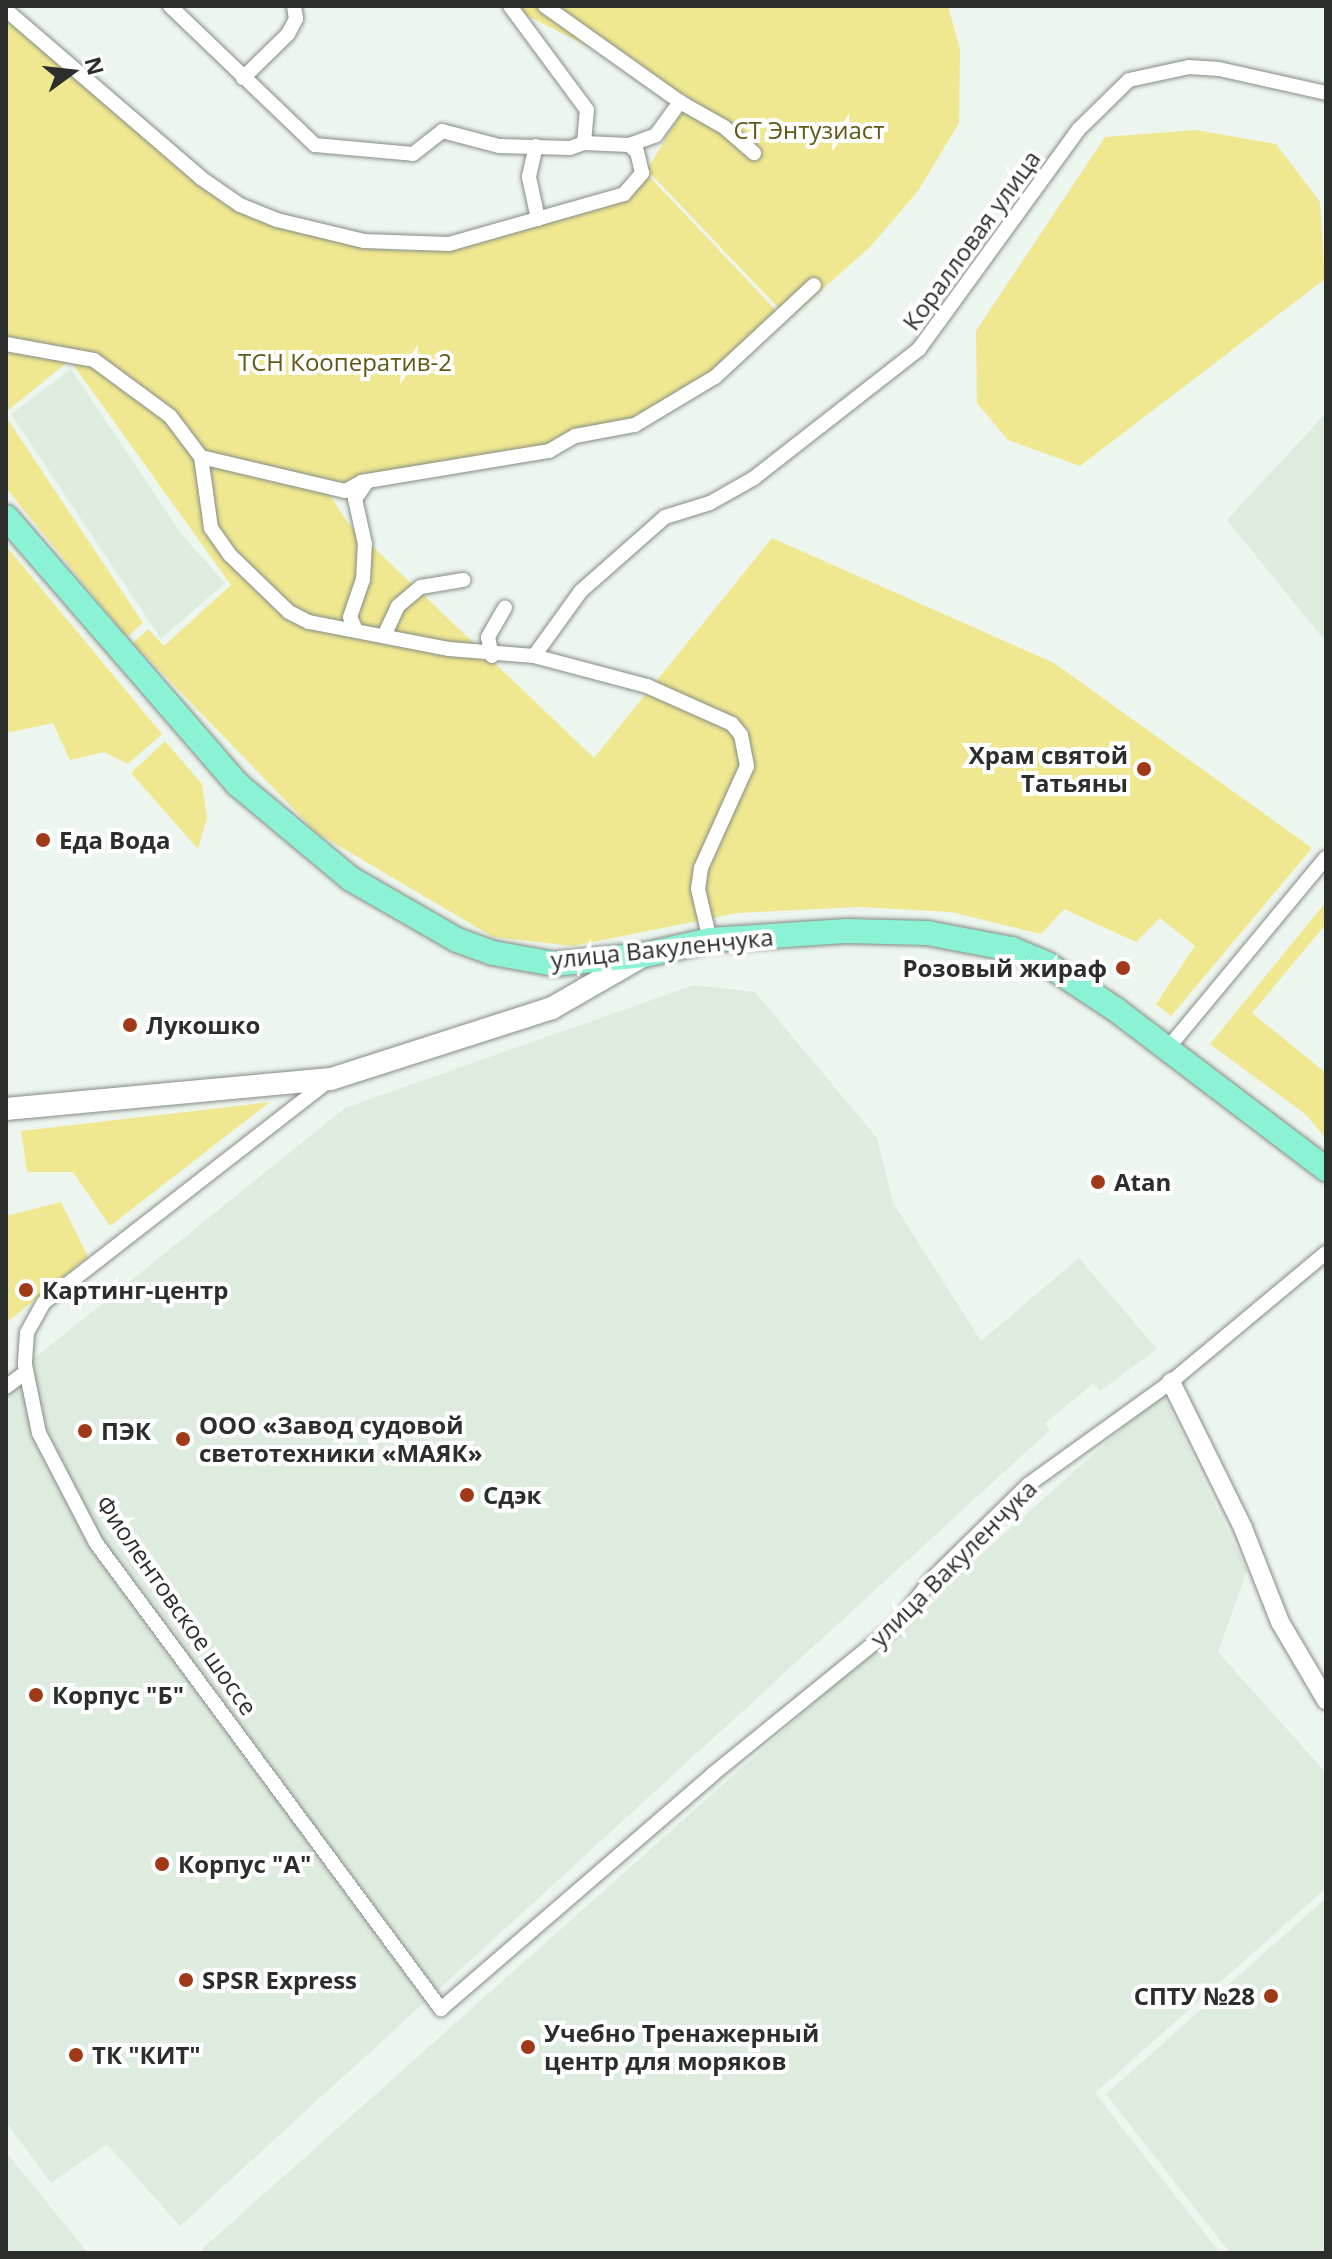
<!DOCTYPE html>
<meta charset="utf-8">
<style>
body{margin:0}
#map{position:relative;width:1332px;height:2259px;overflow:hidden;background:#edf6ee;font-family:"Open Sans",sans-serif}
div>[style]{position:absolute}
[style*='--x']{left:calc(var(--x)*1px);top:calc(var(--y)*1px);width:calc(var(--w)*1px);rotate:calc(var(--a)*1deg)}
.built>*{inset:0;background:#ddecdf}
.green>*{inset:0;background:#f0e890}
.roads{filter:drop-shadow(0 0 2px #858c85) drop-shadow(0 0 2px #858c85)}
.minor>*{height:14px;margin:-7px;padding:0 7px;transform-origin:7px;border-radius:7px;background:#fff}
.tertiary>*{height:18px;margin:-9px;padding:0 9px;transform-origin:9px;border-radius:9px;background:#fff}
.secondary>*{height:22px;margin:-11px;padding:0 11px;transform-origin:11px;border-radius:11px;background:#fff}
.primary>*{height:24px;margin:-12px;padding:0 12px;transform-origin:12px;border-radius:12px;background:#8cf2d6}
.dots>*{width:22px;height:22px;translate:-50% -50%;box-sizing:border-box;border:4px solid #fff;border-radius:50%}
span{translate:-50% -50%;white-space:nowrap;text-align:center;line-height:1.15;-webkit-text-stroke:8px #fff;paint-order:stroke}
.park-label{font-size:24px;color:#5f5816}
.street-label{font-size:24px;color:#2b2e2b}
.poi-label{font-size:24px;color:#2b2e2b;font-weight:700}
.right{translate:-100% -50%;text-align:right}
.left{translate:0 -50%;text-align:left}
.frame{position:absolute;inset:0;border:8px solid #2b2e2b;pointer-events:none}
.north{position:absolute;left:32px;top:32px;width:80px;height:80px;-webkit-text-stroke:6px #fff;paint-order:stroke;rotate:75deg;font-size:22px;font-weight:700;line-height:32px;text-align:center;color:#2b2e2b}
.north::after{content:'';display:block;margin:auto;width:28px;height:36px;background:#2b2e2b;clip-path:polygon(50% 0,100% 100%,50% 72%,0 100%)}
</style>
<div id="map">
<div class="built">
<div style="clip-path:polygon(71px 369px,182px 535px,225px 583px,161px 639px,11px 414px)"></div>
<div style="clip-path:polygon(1326px 413px,1326px 642px,1227px 520px)"></div>
<div style="clip-path:polygon(694px 985px,755px 992px,877px 1138px,893px 1203px,981px 1341px,1079px 1258px,1157px 1349px,1100px 1391px,1094px 1383px,1045px 1423px,1050px 1430px,180px 2226px,107px 2144px,51px 2183px,6px 2122px,6px 1381px,345px 1108px)"></div>
<div style="clip-path:polygon(1162px 1393px,1247px 1571px,1218px 1652px,1326px 1773px,1326px 1888px,1095px 2093px,1220px 2253px,205px 2253px,202px 2249px)"></div>
<div style="clip-path:polygon(1326px 1898px,1326px 2253px,1230px 2253px,1106px 2094px)"></div>
<div style="clip-path:polygon(6px 2152px,88px 2253px,6px 2253px)"></div>
</div>
<div class="green">
<div style="clip-path:polygon(508px 6px,948px 6px,960px 49px,959px 123px,918px 191px,870px 247px,789px 319px,647px 170px,690px 98px)"></div>
<div style="clip-path:polygon(6px 18px,196px 180px,353px 243px,396px 251px,445px 250px,493px 239px,627px 198px,648px 175px,785px 320px,708px 375px,630px 420px,550px 445px,345px 483px,318px 477px,348px 523px,594px 758px,772px 538px,1054px 663px,1312px 848px,1171px 1016px,1156px 1004px,1195px 946px,1160px 918px,1136px 942px,1064px 909px,1041px 934px,951px 912px,859px 907px,737px 913px,573px 946px,493px 937px,317px 833px,133px 643px,148px 629px,164px 646px,231px 585px,70px 360px,6px 412px)"></div>
<div style="clip-path:polygon(1195px 130px,1276px 144px,1320px 202px,1325px 279px,1080px 466px,1008px 440px,977px 403px,976px 331px,1105px 137px)"></div>
<div style="clip-path:polygon(6px 417px,143px 623px,127px 637px,6px 488px)"></div>
<div style="clip-path:polygon(6px 546px,162px 734px,128px 764px,104px 752px,70px 760px,53px 723px,6px 733px)"></div>
<div style="clip-path:polygon(165px 741px,202px 784px,207px 818px,198px 849px,131px 773px)"></div>
<div style="clip-path:polygon(1326px 902px,1326px 924px,1252px 1013px,1326px 1073px,1326px 1138px,1305px 1114px,1210px 1044px)"></div>
<div style="clip-path:polygon(270px 1102px,110px 1226px,73px 1172px,27px 1172px,21px 1131px)"></div>
<div style="clip-path:polygon(61px 1202px,88px 1257px,6px 1323px,6px 1216px)"></div>
</div>
<div class="roads">
<div class="minor">
<div style="--x:170;--y:6;--w:201;--a:43.8"></div>
<div style="--x:315;--y:145;--w:98;--a:5.2"></div>
<div style="--x:413;--y:154;--w:37;--a:-38"></div>
<div style="--x:442;--y:131;--w:59;--a:14.7"></div>
<div style="--x:499;--y:146;--w:71;--a:1.6"></div>
<div style="--x:570;--y:148;--w:15;--a:-20"></div>
<div style="--x:584;--y:143;--w:33;--a:-85"></div>
<div style="--x:587;--y:110;--w:129;--a:-126.5"></div>
<div style="--x:545;--y:6;--w:166;--a:35.4"></div>
<div style="--x:680;--y:102;--w:51;--a:29.6"></div>
<div style="--x:724;--y:127;--w:40;--a:41"></div>
<div style="--x:6;--y:10;--w:257;--a:40.7"></div>
<div style="--x:201;--y:178;--w:47;--a:34.7"></div>
<div style="--x:240;--y:205;--w:40;--a:22"></div>
<div style="--x:277;--y:220;--w:89;--a:13.6"></div>
<div style="--x:364;--y:241;--w:85;--a:2"></div>
<div style="--x:449;--y:244;--w:182;--a:-15.9"></div>
<div style="--x:624;--y:194;--w:28;--a:-49"></div>
<div style="--x:642;--y:173;--w:22;--a:-103"></div>
<div style="--x:637;--y:152;--w:11;--a:-139"></div>
<div style="--x:243;--y:78;--w:63;--a:-44.4"></div>
<div style="--x:288;--y:34;--w:17;--a:-62"></div>
<div style="--x:296;--y:19;--w:13;--a:-99"></div>
<div style="--x:584;--y:143;--w:45;--a:2.5"></div>
<div style="--x:629;--y:145;--w:29;--a:-20"></div>
<div style="--x:656;--y:135;--w:41;--a:-54"></div>
<div style="--x:536;--y:146;--w:32;--a:103"></div>
<div style="--x:529;--y:177;--w:43;--a:77.9"></div>
<div style="--x:6;--y:344;--w:89;--a:10.3"></div>
<div style="--x:94;--y:360;--w:94;--a:36.4"></div>
<div style="--x:170;--y:416;--w:51;--a:52.9"></div>
<div style="--x:201;--y:457;--w:72;--a:82"></div>
<div style="--x:211;--y:528;--w:33;--a:55"></div>
<div style="--x:230;--y:555;--w:82;--a:44"></div>
<div style="--x:289;--y:612;--w:22;--a:27"></div>
<div style="--x:309;--y:622;--w:143;--a:10.9"></div>
<div style="--x:449;--y:649;--w:85;--a:4.7"></div>
<div style="--x:534;--y:656;--w:117;--a:14.9"></div>
<div style="--x:647;--y:686;--w:93;--a:24.1"></div>
<div style="--x:732;--y:724;--w:14;--a:51"></div>
<div style="--x:741;--y:735;--w:32;--a:79"></div>
<div style="--x:747;--y:766;--w:112;--a:114.3"></div>
<div style="--x:701;--y:868;--w:21;--a:98"></div>
<div style="--x:698;--y:889;--w:52;--a:76.8"></div>
<div style="--x:201;--y:457;--w:148;--a:13.3"></div>
<div style="--x:345;--y:491;--w:18;--a:-29"></div>
<div style="--x:361;--y:482;--w:191;--a:-9.4"></div>
<div style="--x:549;--y:451;--w:30;--a:-30"></div>
<div style="--x:575;--y:436;--w:61;--a:-10.4"></div>
<div style="--x:635;--y:425;--w:93;--a:-31"></div>
<div style="--x:715;--y:377;--w:135;--a:-42.9"></div>
<div style="--x:356;--y:630;--w:14;--a:-115"></div>
<div style="--x:350;--y:617;--w:39;--a:-71"></div>
<div style="--x:363;--y:580;--w:36;--a:-87"></div>
<div style="--x:365;--y:544;--w:46;--a:-102.5"></div>
<div style="--x:355;--y:499;--w:19;--a:-55"></div>
<div style="--x:384;--y:636;--w:33;--a:-65"></div>
<div style="--x:398;--y:606;--w:30;--a:-40"></div>
<div style="--x:421;--y:587;--w:43;--a:-9.5"></div>
<div style="--x:492;--y:656;--w:19;--a:-102"></div>
<div style="--x:488;--y:637;--w:34;--a:-60"></div>
<div style="--x:534;--y:656;--w:80;--a:-54.1"></div>
<div style="--x:581;--y:591;--w:112;--a:-41.4"></div>
<div style="--x:665;--y:517;--w:47;--a:-17.3"></div>
<div style="--x:710;--y:503;--w:51;--a:-29.6"></div>
<div style="--x:754;--y:478;--w:209;--a:-38"></div>
<div style="--x:919;--y:349;--w:272;--a:-54"></div>
<div style="--x:1079;--y:129;--w:70;--a:-44.4"></div>
<div style="--x:1129;--y:80;--w:61;--a:-12.2"></div>
<div style="--x:1189;--y:67;--w:30;--a:4"></div>
<div style="--x:1219;--y:69;--w:110;--a:12.6"></div>
<div style="--x:1168;--y:1048;--w:247;--a:-50.3"></div>
<div style="--x:327;--y:1082;--w:358;--a:142.1"></div>
<div style="--x:44;--y:1302;--w:35;--a:119"></div>
<div style="--x:27;--y:1333;--w:32;--a:94"></div>
<div style="--x:25;--y:1365;--w:69;--a:78.4"></div>
<div style="--x:39;--y:1433;--w:124;--a:62.6"></div>
<div style="--x:96;--y:1543;--w:580;--a:53.49"></div>
<div style="--x:441;--y:2009;--w:359;--a:-40.8"></div>
<div style="--x:713;--y:1774;--w:235;--a:-39.1"></div>
<div style="--x:895;--y:1626;--w:61;--a:-51.6"></div>
<div style="--x:933;--y:1578;--w:134;--a:-44.4"></div>
<div style="--x:1029;--y:1484;--w:175;--a:-35.7"></div>
<div style="--x:1171;--y:1382;--w:202;--a:-39.8"></div>
<div style="--x:6;--y:1387;--w:25;--a:-37"></div>
</div>
<div class="tertiary">
<div style="--x:1171;--y:1382;--w:163;--a:63.7"></div>
<div style="--x:1243;--y:1528;--w:101;--a:68.5"></div>
<div style="--x:1280;--y:1622;--w:91;--a:59.5"></div>
</div>
<div class="secondary">
<div style="--x:6;--y:1109;--w:326;--a:-5.3"></div>
<div style="--x:331;--y:1079;--w:232;--a:-17.8"></div>
<div style="--x:552;--y:1008;--w:106;--a:-29.9"></div>
</div>
<div class="primary">
<div style="--x:6;--y:517;--w:353;--a:49.1"></div>
<div style="--x:237;--y:784;--w:148;--a:39.8"></div>
<div style="--x:351;--y:879;--w:122;--a:29.9"></div>
<div style="--x:457;--y:940;--w:38;--a:20"></div>
<div style="--x:493;--y:953;--w:62;--a:10.2"></div>
<div style="--x:554;--y:964;--w:90;--a:-5.7"></div>
<div style="--x:644;--y:955;--w:68;--a:-12.8"></div>
<div style="--x:710;--y:940;--w:137;--a:-3.8"></div>
<div style="--x:847;--y:931;--w:80;--a:1.4"></div>
<div style="--x:927;--y:933;--w:86;--a:10.7"></div>
<div style="--x:1012;--y:949;--w:38;--a:23"></div>
<div style="--x:1047;--y:964;--w:82;--a:33.5"></div>
<div style="--x:1115;--y:1009;--w:265;--a:37.2"></div>
</div>
</div>
<div class="dots">
<div style="left:1144px;top:769px;background:#a03917"></div>
<div style="left:43px;top:840px;background:#a03917"></div>
<div style="left:1123px;top:968px;background:#a03917"></div>
<div style="left:130px;top:1025px;background:#a03917"></div>
<div style="left:1098px;top:1182px;background:#a03917"></div>
<div style="left:26px;top:1290px;background:#a03917"></div>
<div style="left:85px;top:1431px;background:#a03917"></div>
<div style="left:183px;top:1439px;background:#a03917"></div>
<div style="left:467px;top:1495px;background:#a03917"></div>
<div style="left:36px;top:1695px;background:#a03917"></div>
<div style="left:162px;top:1864px;background:#a03917"></div>
<div style="left:186px;top:1980px;background:#a03917"></div>
<div style="left:1271px;top:1996px;background:#a03917"></div>
<div style="left:528px;top:2047px;background:#a03917"></div>
<div style="left:76px;top:2055px;background:#a03917"></div>
</div>
<div class="park-label">
<span style="left:809px;top:130px">СТ Энтузиаст</span>
<span style="left:345px;top:362px">ТСН Кооператив-2</span>
</div>
<div class="street-label">
<span style="left:971px;top:240px;rotate:-54deg">Коралловая улица</span>
<span style="left:662px;top:948px;rotate:-6deg">улица Вакуленчука</span>
<span style="left:953px;top:1563px;rotate:-45deg">улица Вакуленчука</span>
<span style="left:177px;top:1605px;rotate:55deg">Фиолентовское шоссе</span>
</div>
<div class="poi-label">
<span class="right" style="left:1128px;top:769px">Храм святой<br>Татьяны</span>
<span class="left" style="left:59px;top:840px">Еда Вода</span>
<span class="right" style="left:1107px;top:968px">Розовый жираф</span>
<span class="left" style="left:146px;top:1025px">Лукошко</span>
<span class="left" style="left:1114px;top:1182px">Atan</span>
<span class="left" style="left:42px;top:1290px">Картинг-центр</span>
<span class="left" style="left:199px;top:1439px">ООО «Завод судовой<br>светотехники «МАЯК»</span>
<span class="left" style="left:101px;top:1431px">ПЭК</span>
<span class="left" style="left:483px;top:1495px">Сдэк</span>
<span class="left" style="left:52px;top:1695px">Корпус "Б"</span>
<span class="left" style="left:178px;top:1864px">Корпус "А"</span>
<span class="left" style="left:202px;top:1980px">SPSR Express</span>
<span class="right" style="left:1255px;top:1996px">СПТУ №28</span>
<span class="left" style="left:544px;top:2047px">Учебно Тренажерный<br>центр для моряков</span>
<span class="left" style="left:92px;top:2055px">ТК "КИТ"</span>
</div>
<div class="frame"></div>
<div class="north">N</div>
</div>
